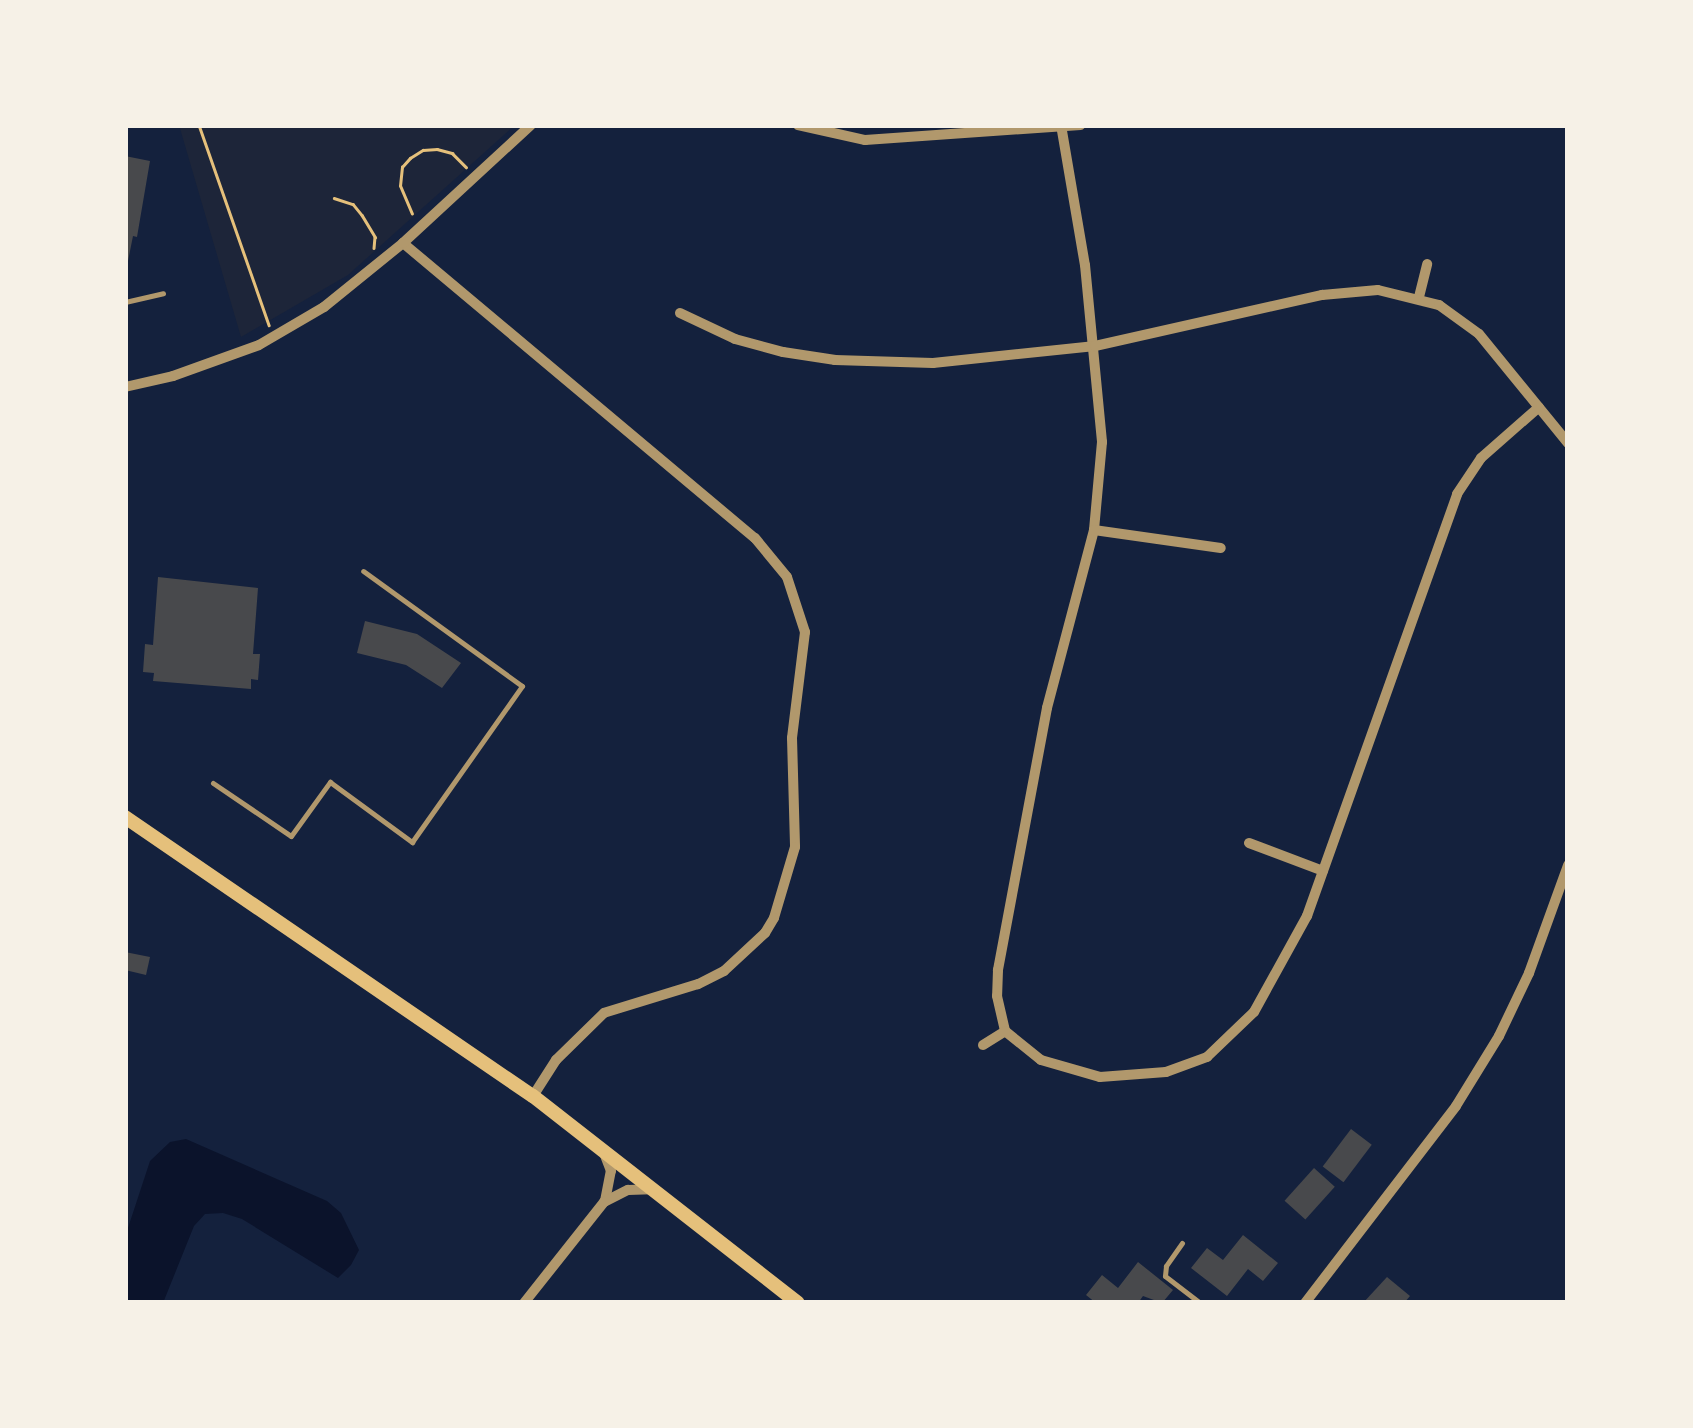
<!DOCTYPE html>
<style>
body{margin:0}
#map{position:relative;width:1693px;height:1428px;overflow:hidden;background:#14213d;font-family:"Asap Condensed",sans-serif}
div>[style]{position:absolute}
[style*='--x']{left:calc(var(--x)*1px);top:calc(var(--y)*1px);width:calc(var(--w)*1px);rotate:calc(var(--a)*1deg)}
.green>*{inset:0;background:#1d2539}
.water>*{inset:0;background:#0b132b}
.building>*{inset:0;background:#48494c;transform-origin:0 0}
.path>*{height:2.5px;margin:-1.25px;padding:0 1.25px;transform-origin:1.25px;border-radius:1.25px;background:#e5c07b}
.service>*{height:5px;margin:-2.5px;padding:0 2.5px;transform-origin:2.5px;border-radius:2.5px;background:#b1986c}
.minor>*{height:10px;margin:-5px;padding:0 5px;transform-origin:5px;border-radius:5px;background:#b1986c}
.secondary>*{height:14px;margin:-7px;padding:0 7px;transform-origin:7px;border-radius:7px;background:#e5c07b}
span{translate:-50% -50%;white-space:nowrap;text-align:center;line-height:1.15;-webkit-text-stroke:8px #f6f1e7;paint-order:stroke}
.frame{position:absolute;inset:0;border:128px solid #f6f1e7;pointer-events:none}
</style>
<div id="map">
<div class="green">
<div style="clip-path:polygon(179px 125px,515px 125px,348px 275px,241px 337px)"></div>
</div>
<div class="water">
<div style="clip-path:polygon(186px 1139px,327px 1201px,341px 1213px,359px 1250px,351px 1265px,338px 1278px,242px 1219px,223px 1213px,205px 1214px,194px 1226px,163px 1303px,125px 1303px,125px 1237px,150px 1161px,170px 1142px)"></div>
</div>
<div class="building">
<div style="clip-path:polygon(125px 156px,150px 161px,137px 237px,133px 236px,127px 266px)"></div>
<div style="clip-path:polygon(158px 577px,258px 588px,253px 654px,260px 654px,258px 680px,251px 679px,251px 689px,153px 681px,154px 673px,143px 672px,145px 644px,153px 645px)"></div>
<div style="clip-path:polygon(365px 621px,417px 634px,461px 663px,442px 688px,406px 665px,357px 653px)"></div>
<div style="clip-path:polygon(125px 952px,150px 957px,146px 975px,125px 970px)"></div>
<div style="left:1351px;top:1129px;width:26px;height:47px;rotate:37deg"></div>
<div style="left:1314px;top:1168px;width:28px;height:44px;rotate:42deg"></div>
<div style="clip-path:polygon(1243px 1235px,1278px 1263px,1263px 1281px,1248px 1269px,1227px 1296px,1191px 1268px,1207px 1248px,1223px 1260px)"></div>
<div style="clip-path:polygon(1138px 1262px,1173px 1290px,1162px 1303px,1143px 1296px,1138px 1303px,1096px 1303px,1086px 1295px,1102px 1275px,1118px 1288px)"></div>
<div style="clip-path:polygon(1387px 1277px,1410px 1296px,1404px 1303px,1363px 1303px)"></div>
</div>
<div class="path">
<div style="--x:199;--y:125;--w:212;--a:70.7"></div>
<div style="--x:334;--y:198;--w:20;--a:18"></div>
<div style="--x:353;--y:204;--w:14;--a:51"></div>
<div style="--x:362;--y:215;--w:26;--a:59"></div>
<div style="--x:375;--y:237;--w:11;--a:95"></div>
<div style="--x:412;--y:214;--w:30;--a:-113"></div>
<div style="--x:400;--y:186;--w:19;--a:-84"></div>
<div style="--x:402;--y:167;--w:12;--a:-48"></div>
<div style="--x:410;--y:158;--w:15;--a:-32"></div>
<div style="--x:423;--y:150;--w:14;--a:-4"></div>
<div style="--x:437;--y:149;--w:16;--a:15"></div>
<div style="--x:452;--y:153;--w:20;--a:45"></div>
</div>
<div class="service">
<div style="--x:125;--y:302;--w:39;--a:-13"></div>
<div style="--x:213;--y:783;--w:94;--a:34.2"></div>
<div style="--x:291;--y:836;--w:67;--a:-54.2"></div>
<div style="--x:330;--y:782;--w:102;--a:36.2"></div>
<div style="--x:412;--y:842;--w:191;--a:-54.8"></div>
<div style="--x:522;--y:686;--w:196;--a:-144.1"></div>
<div style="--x:1182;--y:1243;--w:28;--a:125"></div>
<div style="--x:1166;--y:1266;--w:10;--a:96"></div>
<div style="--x:1165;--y:1276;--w:44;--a:37.6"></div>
</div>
<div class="minor">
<div style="--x:798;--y:125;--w:69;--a:12.6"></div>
<div style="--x:865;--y:140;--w:216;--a:-4"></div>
<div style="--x:1061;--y:125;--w:142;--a:80.3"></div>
<div style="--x:1085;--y:265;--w:178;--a:84.5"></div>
<div style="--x:1102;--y:442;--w:88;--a:95.2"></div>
<div style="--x:1094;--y:530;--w:184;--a:104.8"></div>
<div style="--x:1047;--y:708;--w:267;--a:100.6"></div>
<div style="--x:998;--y:970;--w:26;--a:92"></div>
<div style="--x:997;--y:996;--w:36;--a:77"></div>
<div style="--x:1005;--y:1031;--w:46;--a:38.9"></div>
<div style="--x:1041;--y:1060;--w:61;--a:16.1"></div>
<div style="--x:1100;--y:1077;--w:66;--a:-4.3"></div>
<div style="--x:1166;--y:1072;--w:44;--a:-20.1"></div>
<div style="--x:1207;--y:1057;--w:65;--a:-43.8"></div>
<div style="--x:1254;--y:1012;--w:110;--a:-61.1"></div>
<div style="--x:1307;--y:916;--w:448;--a:-70.4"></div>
<div style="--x:1457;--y:494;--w:43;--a:-56.3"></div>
<div style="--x:1481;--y:458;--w:77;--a:-41.3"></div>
<div style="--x:403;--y:243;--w:459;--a:40"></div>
<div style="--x:755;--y:538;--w:50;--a:50.6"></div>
<div style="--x:787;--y:577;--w:58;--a:71.9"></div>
<div style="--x:805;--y:632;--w:107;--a:97"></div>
<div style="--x:792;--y:738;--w:109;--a:88.4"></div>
<div style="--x:795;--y:847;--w:74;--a:106.5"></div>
<div style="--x:774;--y:918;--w:17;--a:121"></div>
<div style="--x:765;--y:933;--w:56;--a:137.2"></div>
<div style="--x:724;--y:971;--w:29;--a:153"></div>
<div style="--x:698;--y:984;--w:98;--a:162.9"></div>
<div style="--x:604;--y:1013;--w:67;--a:135.6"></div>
<div style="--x:556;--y:1060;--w:43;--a:122.6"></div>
<div style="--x:1419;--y:297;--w:34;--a:-76"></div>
<div style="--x:680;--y:313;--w:61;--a:25.3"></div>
<div style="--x:735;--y:339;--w:50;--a:15.2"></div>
<div style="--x:783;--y:352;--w:53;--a:8.7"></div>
<div style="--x:835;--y:360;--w:98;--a:1.8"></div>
<div style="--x:933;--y:363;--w:163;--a:-6"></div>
<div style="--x:1095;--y:346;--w:233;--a:-12.7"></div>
<div style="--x:1322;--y:295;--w:56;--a:-5.1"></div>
<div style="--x:1378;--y:290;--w:63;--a:13.8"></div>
<div style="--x:1439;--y:305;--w:49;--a:35.9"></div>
<div style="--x:1479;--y:334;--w:141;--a:50.8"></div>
<div style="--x:125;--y:387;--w:49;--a:-12.9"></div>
<div style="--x:173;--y:376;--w:91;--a:-19.8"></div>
<div style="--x:259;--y:345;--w:75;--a:-30.3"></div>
<div style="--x:324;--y:307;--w:102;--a:-39"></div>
<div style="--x:403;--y:243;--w:174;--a:-42.7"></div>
<div style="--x:1094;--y:530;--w:128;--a:8.1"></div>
<div style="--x:1249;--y:843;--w:79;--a:20.7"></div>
<div style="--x:983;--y:1045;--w:26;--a:-32"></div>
<div style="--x:605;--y:1201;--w:31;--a:-79"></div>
<div style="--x:611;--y:1171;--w:17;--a:-111"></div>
<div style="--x:524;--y:1303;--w:129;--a:-51.6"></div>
<div style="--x:604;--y:1202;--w:27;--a:-27"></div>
<div style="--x:628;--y:1190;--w:23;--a:-2"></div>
<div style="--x:1305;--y:1303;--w:248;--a:-52.5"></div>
<div style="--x:1456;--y:1106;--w:82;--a:-58.4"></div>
<div style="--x:1499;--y:1036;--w:70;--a:-64.5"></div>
<div style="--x:1529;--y:973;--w:115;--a:-70.1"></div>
</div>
<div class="secondary">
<div style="--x:125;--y:817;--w:494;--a:34.4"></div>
<div style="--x:533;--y:1096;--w:336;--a:38"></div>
</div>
<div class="frame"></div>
</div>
